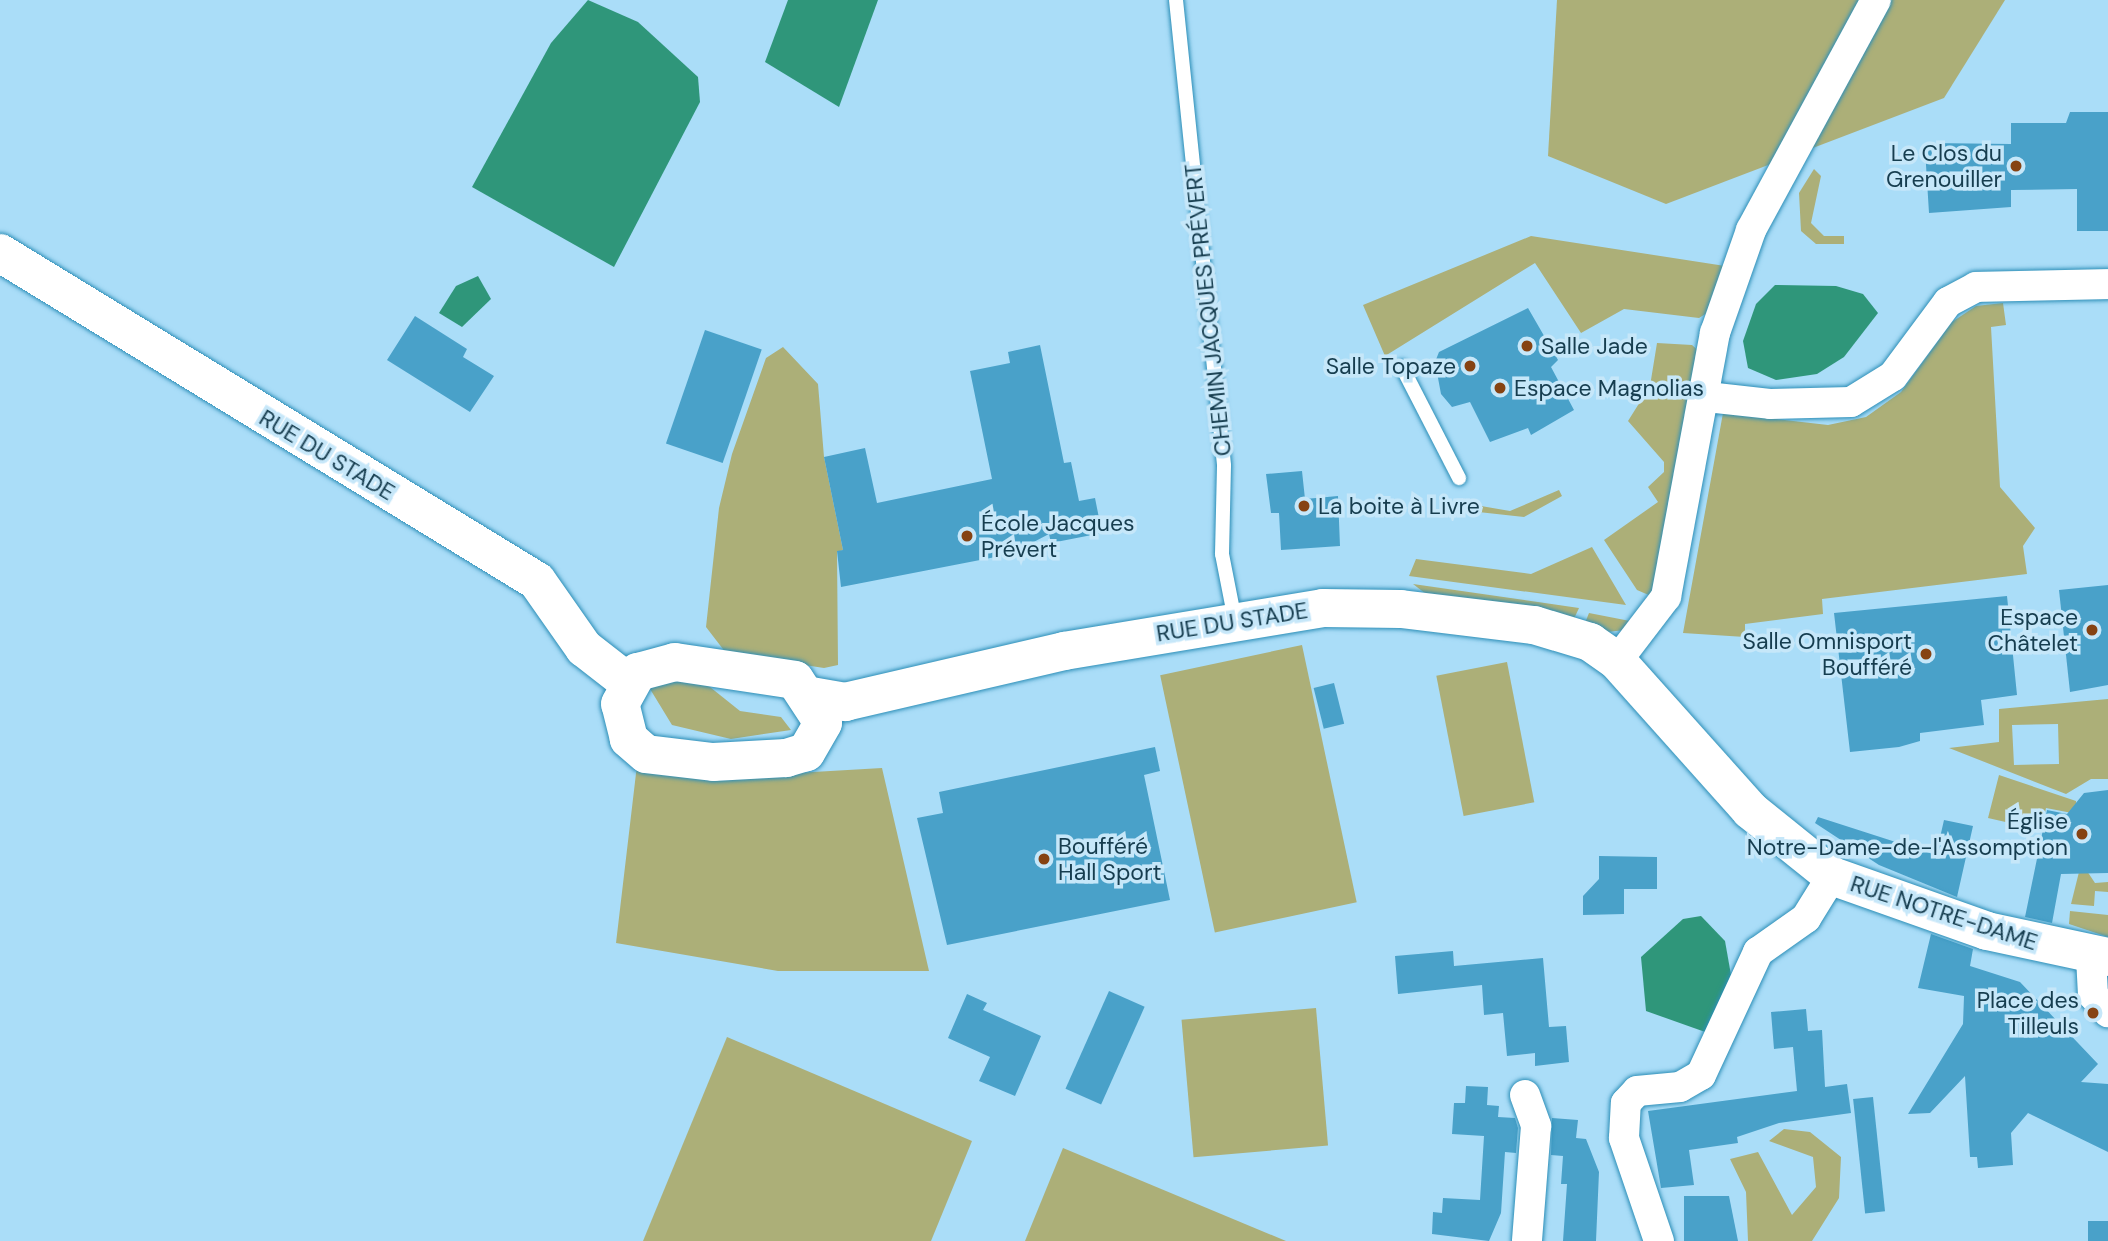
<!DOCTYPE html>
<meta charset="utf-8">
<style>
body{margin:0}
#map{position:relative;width:2108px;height:1241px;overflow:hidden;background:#aaddf8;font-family:"DM Sans",sans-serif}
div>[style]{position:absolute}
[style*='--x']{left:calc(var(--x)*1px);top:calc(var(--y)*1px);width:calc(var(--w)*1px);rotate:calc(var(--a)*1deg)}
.green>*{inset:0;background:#acaf78;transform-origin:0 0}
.water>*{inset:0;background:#2f967a}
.building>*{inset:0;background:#49a1c9;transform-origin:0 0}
.roads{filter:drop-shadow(0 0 2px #2c8eb7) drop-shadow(0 0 2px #2c8eb7)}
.lane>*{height:14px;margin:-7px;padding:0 7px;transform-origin:7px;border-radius:7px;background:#fff}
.street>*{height:30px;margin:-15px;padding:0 15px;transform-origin:15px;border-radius:15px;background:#fff}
.secondary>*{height:38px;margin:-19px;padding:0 19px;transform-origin:19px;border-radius:19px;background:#fff}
.dots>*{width:19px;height:19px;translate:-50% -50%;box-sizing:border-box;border:4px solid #c6e7f9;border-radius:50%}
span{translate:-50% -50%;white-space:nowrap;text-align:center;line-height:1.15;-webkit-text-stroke:7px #c6e7f9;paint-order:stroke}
.poi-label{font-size:23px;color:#163d4f}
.right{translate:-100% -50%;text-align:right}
.left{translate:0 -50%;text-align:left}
.street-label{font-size:23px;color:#163d4f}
</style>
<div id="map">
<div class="green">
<div style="clip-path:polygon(1557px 0,2005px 0,1944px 98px,1666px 204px,1548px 156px)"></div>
<div style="clip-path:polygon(1814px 169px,1821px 176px,1811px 223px,1824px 236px,1844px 236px,1844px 244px,1816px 244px,1801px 231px,1799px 193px)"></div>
<div style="clip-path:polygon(1531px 236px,1725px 266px,1710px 311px,1699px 318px,1624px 309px,1581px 333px,1535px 263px,1385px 356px,1363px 305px)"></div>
<div style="clip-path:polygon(2003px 303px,2006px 325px,1991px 327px,2000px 487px,2035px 528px,2023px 546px,2027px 574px,1822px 599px,1823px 614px,1745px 624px,1745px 637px,1683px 633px,1723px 413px,1828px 425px,1866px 417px,1901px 392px,1952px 322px,1976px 306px)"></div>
<div style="clip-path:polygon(1657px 343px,1692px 345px,1702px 354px,1651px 596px,1637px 590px,1604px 540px,1658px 502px,1648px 487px,1664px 472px,1664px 462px,1628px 421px,1650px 386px)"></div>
<div style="clip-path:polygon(783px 347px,818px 384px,824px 457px,843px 550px,837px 552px,838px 665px,824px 668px,726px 653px,706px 627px,719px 508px,732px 454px,766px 358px)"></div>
<div style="clip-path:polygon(1559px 490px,1562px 496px,1524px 517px,1451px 509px,1452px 501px,1510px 511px)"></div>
<div style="clip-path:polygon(1592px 547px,1626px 605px,1409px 576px,1416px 559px,1531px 574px)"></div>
<div style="clip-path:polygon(1413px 584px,1579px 608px,1572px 623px,1426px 594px)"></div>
<div style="clip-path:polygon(1589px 613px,1630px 621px,1625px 630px,1598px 633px,1583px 628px)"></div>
<div style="left:1302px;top:645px;width:263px;height:145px;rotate:78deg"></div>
<div style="left:1507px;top:662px;width:143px;height:72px;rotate:79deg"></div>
<div style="clip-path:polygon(700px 679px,740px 711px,781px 717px,791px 730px,731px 739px,672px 725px,647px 684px)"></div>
<div style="clip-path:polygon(evenodd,2108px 699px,2108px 779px,2091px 779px,2066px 794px,1949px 748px,1999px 742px,1999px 709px,2108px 699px,2058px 724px,2059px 764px,2014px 765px,2012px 725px,2058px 724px)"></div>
<div style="clip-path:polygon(637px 765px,779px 774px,882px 768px,929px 971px,778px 971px,616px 943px)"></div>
<div style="clip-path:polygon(1999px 775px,2076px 801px,2076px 808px,2072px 813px,2046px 808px,2041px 830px,1988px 818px)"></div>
<div style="clip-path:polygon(2087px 871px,2095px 883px,2108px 882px,2108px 892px,2095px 891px,2094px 906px,2071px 904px,2079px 872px)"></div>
<div style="clip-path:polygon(2070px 911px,2108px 915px,2108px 937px,2069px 924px)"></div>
<div style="left:1316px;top:1008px;width:138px;height:135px;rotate:85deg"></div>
<div style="clip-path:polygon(727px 1037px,972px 1141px,931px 1241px,643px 1241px)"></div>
<div style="clip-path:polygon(1784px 1129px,1810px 1132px,1841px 1157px,1839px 1198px,1812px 1241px,1748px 1241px,1746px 1192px,1730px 1159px,1758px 1152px,1792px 1215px,1816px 1187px,1813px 1157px,1769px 1141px)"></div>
<div style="clip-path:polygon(1063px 1148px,1286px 1241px,1025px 1241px)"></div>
</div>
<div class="water">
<div style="clip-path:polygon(588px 0,638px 22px,698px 77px,700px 102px,614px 267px,472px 187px,551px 43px)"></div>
<div style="clip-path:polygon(788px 0,878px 0,839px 107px,765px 62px)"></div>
<div style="clip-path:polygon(478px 276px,491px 299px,462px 327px,439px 313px,456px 286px)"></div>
<div style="clip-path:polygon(1775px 285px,1836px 286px,1863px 294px,1878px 313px,1844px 357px,1817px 374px,1776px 380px,1748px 368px,1743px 341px,1756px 304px)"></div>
<div style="clip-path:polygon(1701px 916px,1725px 941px,1731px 975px,1708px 1033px,1646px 1011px,1641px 957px,1683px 919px)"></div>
</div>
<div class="building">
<div style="clip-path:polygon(2070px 112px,2108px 112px,2108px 231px,2077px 231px,2077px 189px,2011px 190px,2011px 207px,1929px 213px,1925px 149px,1930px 143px,2011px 144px,2011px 123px,2066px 123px)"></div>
<div style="clip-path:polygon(1528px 308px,1558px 360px,1551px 367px,1574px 410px,1531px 435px,1528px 428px,1490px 442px,1470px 402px,1452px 407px,1441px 394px,1435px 362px,1439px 352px)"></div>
<div style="clip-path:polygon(415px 316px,467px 349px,463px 357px,494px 376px,470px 412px,387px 360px)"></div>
<div style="left:705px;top:330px;width:60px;height:120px;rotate:19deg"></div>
<div style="clip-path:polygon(1040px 345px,1064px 463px,1071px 462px,1079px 501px,1095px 498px,1102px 533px,1051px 543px,1049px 534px,1011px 554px,841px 587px,837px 551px,843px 550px,824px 457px,865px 448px,877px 503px,992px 479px,970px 371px,1010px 363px,1008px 352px)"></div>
<div style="clip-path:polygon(1302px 471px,1305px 499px,1338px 496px,1340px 546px,1281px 550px,1279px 513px,1271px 513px,1266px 474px)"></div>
<div style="clip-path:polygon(2108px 585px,2108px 685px,2070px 692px,2059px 590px)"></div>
<div style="clip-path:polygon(2007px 596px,2017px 695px,1981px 700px,1984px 725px,1920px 733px,1920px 741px,1899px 747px,1850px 752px,1834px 613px)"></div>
<div style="left:1334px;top:683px;width:42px;height:21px;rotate:76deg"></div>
<div style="clip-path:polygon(1155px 747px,1160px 771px,1144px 775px,1170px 900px,947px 945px,917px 818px,943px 813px,939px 792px)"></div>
<div style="clip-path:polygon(2108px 790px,2108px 873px,2061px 874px,2052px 923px,2025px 917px,2047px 810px,2067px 814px,2084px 793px)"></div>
<div style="clip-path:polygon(1818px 817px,1936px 855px,1944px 820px,1973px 826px,1957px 897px,1879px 865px,1815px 823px)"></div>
<div style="clip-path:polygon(1599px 856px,1657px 857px,1657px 889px,1624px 889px,1624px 914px,1583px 915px,1583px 896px,1599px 879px)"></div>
<div style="clip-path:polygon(1931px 934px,1973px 949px,1970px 966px,2020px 982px,2098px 1064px,2081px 1082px,2108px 1084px,2108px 1152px,2028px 1113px,2011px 1133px,2013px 1165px,1978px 1168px,1977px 1157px,1970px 1157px,1965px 1076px,1930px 1113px,1908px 1114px,1963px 1024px,1964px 996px,1918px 988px)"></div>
<div style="clip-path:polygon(1453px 951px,1454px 966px,1543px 958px,1549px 1027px,1566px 1026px,1569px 1062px,1535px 1066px,1535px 1053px,1507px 1056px,1503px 1013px,1484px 1015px,1482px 985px,1398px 994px,1395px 956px)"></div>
<div style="left:1109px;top:991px;width:39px;height:107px;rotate:24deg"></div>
<div style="clip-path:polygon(967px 994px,987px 1003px,983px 1010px,1041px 1036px,1015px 1096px,979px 1081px,990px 1057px,948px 1038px)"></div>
<div style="clip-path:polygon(1806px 1009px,1808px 1031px,1822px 1030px,1825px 1087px,1847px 1084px,1851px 1113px,1779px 1123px,1737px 1137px,1738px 1143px,1689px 1150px,1694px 1185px,1661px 1188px,1648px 1111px,1797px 1091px,1793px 1047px,1774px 1049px,1771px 1012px)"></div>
<div style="clip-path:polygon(1466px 1086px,1488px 1087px,1487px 1105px,1499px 1106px,1498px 1117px,1515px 1118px,1518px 1128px,1516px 1153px,1505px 1152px,1501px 1213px,1489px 1241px,1432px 1234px,1433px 1212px,1442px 1213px,1443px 1198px,1480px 1200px,1484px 1136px,1452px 1134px,1454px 1103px,1465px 1103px)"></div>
<div style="left:1873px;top:1097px;width:115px;height:20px;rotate:84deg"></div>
<div style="clip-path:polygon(1552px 1118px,1578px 1120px,1576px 1138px,1586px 1139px,1599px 1172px,1596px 1241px,1563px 1241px,1567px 1184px,1561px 1184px,1563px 1156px,1551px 1155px)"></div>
<div style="clip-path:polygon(1684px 1196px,1729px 1196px,1738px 1241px,1684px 1241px)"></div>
<div style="left:2088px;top:1221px;width:20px;height:20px"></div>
</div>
<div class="roads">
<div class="lane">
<div style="--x:1176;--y:0;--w:468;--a:84.1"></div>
<div style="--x:1224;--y:466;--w:88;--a:91.3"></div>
<div style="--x:1222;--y:554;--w:67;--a:78.9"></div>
<div style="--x:1402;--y:367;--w:125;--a:62.8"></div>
</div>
<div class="street">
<div style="--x:1707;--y:397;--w:63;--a:6.3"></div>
<div style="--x:1770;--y:404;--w:81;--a:-1.4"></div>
<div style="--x:1851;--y:402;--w:49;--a:-31.8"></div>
<div style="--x:1893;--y:376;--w:92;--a:-53.4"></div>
<div style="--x:1948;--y:302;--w:32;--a:-28"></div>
<div style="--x:1976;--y:287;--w:132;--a:-1.3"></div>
<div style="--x:1617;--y:661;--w:81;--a:-52.6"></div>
<div style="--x:1666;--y:597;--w:269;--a:-79.5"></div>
<div style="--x:1715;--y:333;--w:109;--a:-70.7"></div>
<div style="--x:1751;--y:230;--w:262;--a:-61.5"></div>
<div style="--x:2091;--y:957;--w:38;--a:87"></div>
<div style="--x:2093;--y:995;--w:23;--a:49"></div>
<div style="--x:1525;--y:1095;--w:33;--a:70"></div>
<div style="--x:1536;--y:1126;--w:115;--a:94.5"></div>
<div style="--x:1659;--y:1241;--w:109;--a:-108.8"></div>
<div style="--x:1624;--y:1138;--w:35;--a:-87"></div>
<div style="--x:1626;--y:1103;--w:16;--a:-47"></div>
<div style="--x:1637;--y:1091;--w:43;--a:-5.3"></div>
<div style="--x:1680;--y:1087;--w:24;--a:-30"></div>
<div style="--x:1701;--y:1075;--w:136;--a:-65.1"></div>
<div style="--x:1758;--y:952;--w:59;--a:-35.3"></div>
<div style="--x:1806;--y:918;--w:49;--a:-58.2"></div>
</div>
<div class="secondary">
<div style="--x:0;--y:253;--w:629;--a:31.42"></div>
<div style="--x:537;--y:581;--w:82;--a:55"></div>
<div style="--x:584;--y:648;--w:57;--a:37.9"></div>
<div style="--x:675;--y:662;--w:121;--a:8.5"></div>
<div style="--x:795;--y:680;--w:51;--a:56.9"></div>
<div style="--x:823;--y:723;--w:34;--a:120"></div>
<div style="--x:806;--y:752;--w:21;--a:163"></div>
<div style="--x:786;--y:758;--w:73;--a:176.9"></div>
<div style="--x:713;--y:762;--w:67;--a:-173.2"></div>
<div style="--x:646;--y:754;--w:23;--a:-139"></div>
<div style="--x:629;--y:739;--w:36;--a:-104"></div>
<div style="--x:620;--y:704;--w:37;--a:-61"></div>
<div style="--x:638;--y:672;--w:38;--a:-15"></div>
<div style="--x:811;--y:696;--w:35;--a:10"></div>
<div style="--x:845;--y:702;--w:225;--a:-13.1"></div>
<div style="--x:1064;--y:651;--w:263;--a:-9.4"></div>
<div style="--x:1323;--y:608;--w:78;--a:0.7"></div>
<div style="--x:1401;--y:609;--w:134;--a:6.9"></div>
<div style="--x:1534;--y:625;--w:59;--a:16.9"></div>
<div style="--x:1590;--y:642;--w:33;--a:35"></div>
<div style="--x:1617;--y:661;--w:200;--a:48.2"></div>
<div style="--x:1750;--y:810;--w:105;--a:38.8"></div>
<div style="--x:1832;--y:876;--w:164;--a:19.5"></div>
<div style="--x:1987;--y:931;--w:124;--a:12.1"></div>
</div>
</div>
<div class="dots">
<div style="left:2016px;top:166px;background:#864313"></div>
<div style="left:1527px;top:346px;background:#864313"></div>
<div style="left:1470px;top:366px;background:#864313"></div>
<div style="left:1500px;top:388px;background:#864313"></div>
<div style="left:1304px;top:506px;background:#864313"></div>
<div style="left:967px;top:536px;background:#864313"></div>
<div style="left:2092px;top:630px;background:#864313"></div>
<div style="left:1926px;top:654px;background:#864313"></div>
<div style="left:2082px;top:834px;background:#864313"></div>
<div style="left:1044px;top:859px;background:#864313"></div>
<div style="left:2093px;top:1013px;background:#864313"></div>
</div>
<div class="poi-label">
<span class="right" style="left:2002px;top:166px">Le Clos du<br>Grenouiller</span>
<span class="left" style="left:1541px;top:346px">Salle Jade</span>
<span class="right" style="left:1456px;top:366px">Salle Topaze</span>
<span class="left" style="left:1514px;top:388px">Espace Magnolias</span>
<span class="left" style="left:1318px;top:506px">La boite à Livre</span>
<span class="left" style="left:981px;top:536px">École Jacques<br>Prévert</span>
<span class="right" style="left:2078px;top:630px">Espace<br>Châtelet</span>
<span class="right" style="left:1912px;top:654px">Salle Omnisport<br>Boufféré</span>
<span class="right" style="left:2068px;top:834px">Église<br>Notre-Dame-de-l'Assomption</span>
<span class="left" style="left:1058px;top:859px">Boufféré<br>Hall Sport</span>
<span class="right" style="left:2079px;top:1013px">Place des<br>Tilleuls</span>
</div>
<div class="street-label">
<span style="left:1208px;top:310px;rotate:-96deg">CHEMIN JACQUES PRÉVERT</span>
<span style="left:327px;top:455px;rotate:31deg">RUE DU STADE</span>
<span style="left:1232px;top:622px;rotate:-9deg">RUE DU STADE</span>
<span style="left:1944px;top:913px;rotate:18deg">RUE NOTRE-DAME</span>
</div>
</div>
